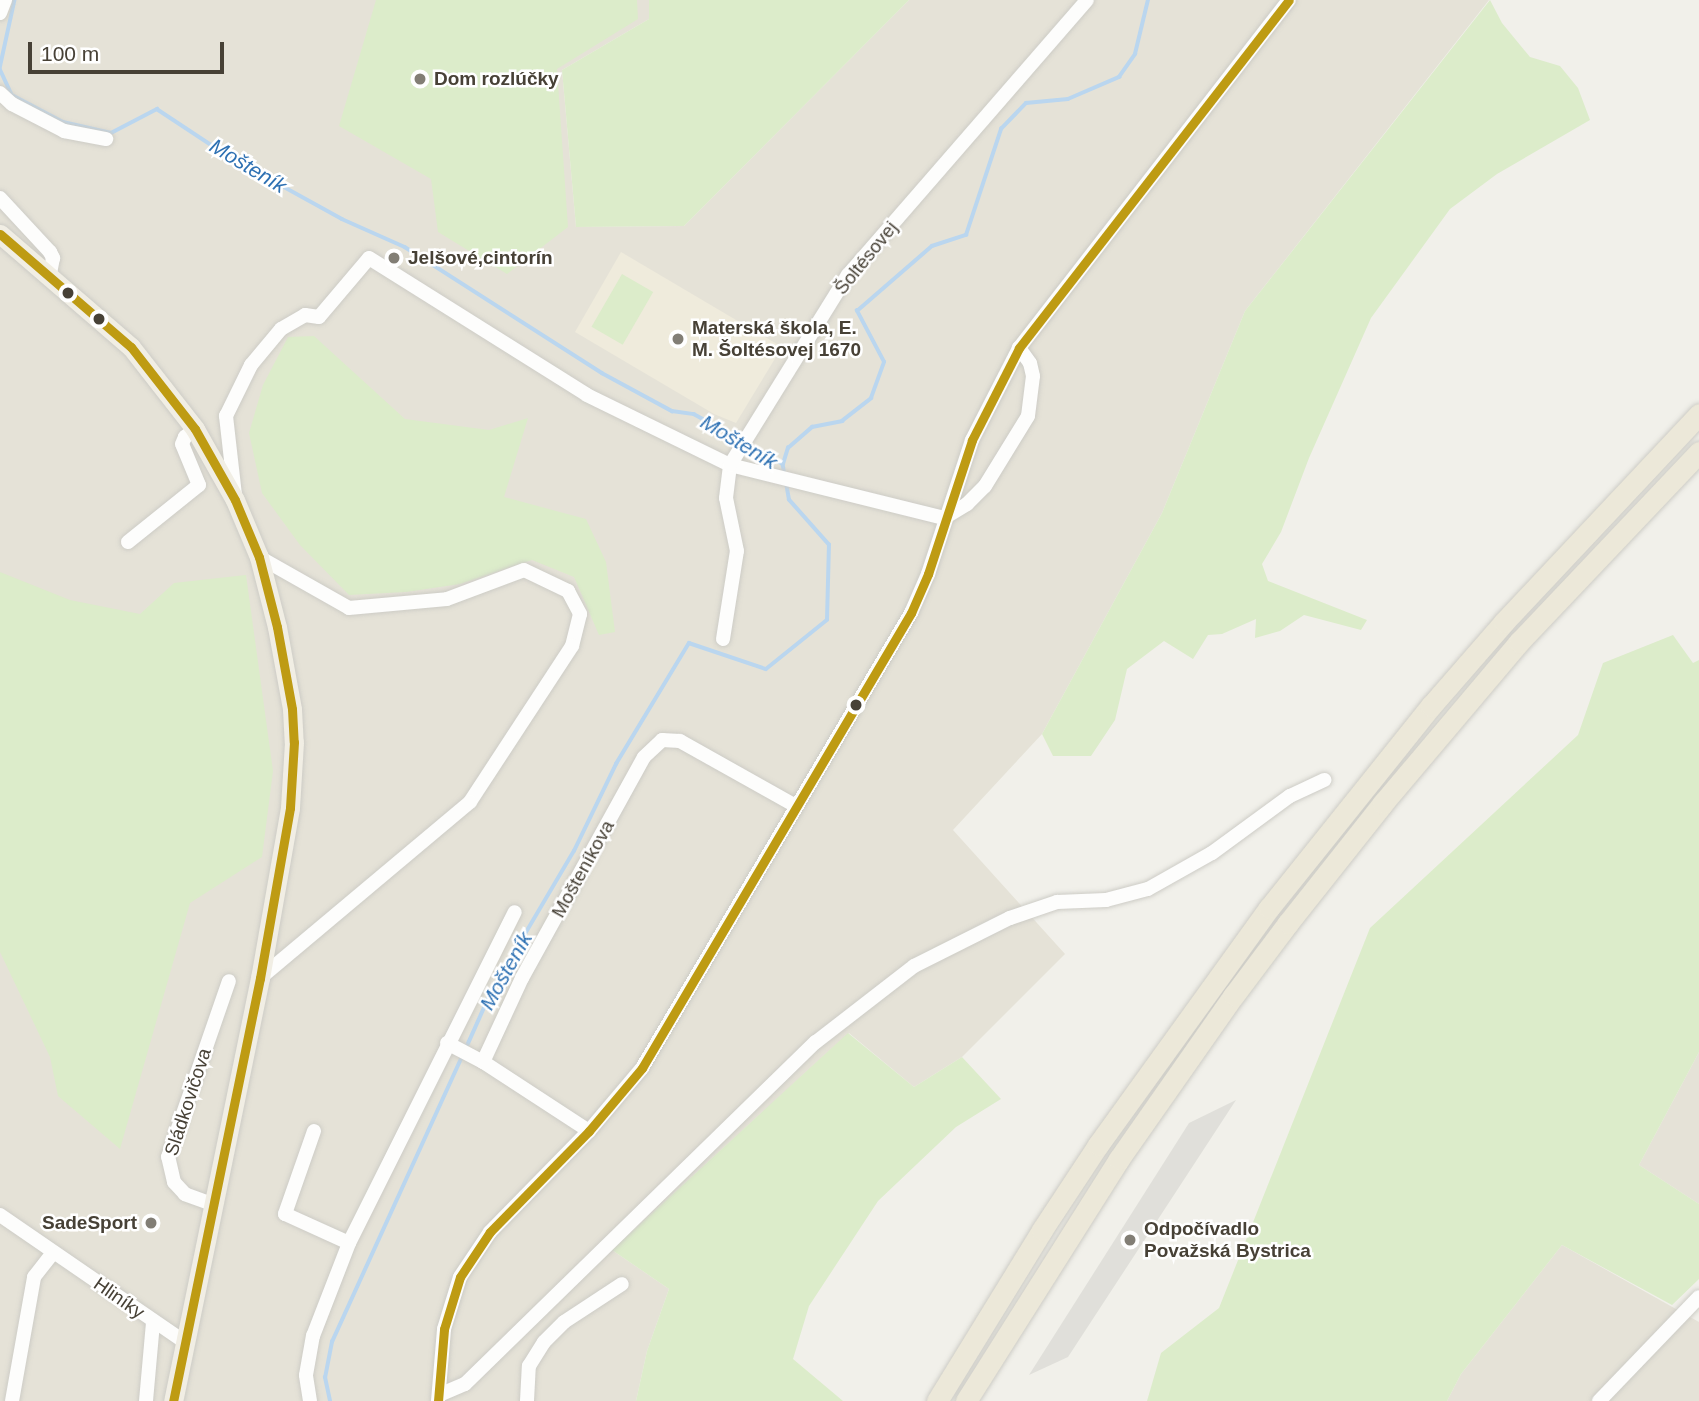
<!DOCTYPE html>
<meta charset="utf-8">
<style>
body{margin:0}
#map{position:relative;width:1699px;height:1401px;overflow:hidden;background:#f1f0ea;font-family:Helvetica,sans-serif}
div>[style]{position:absolute}
[style*='--x']{left:calc(var(--x)*1px);top:calc(var(--y)*1px);width:calc(var(--w)*1px);rotate:calc(var(--a)*1deg)}
.residential>*{inset:0;background:#e5e2d7}
.education>*{inset:0;background:#efebdc}
.green>*{inset:0;background:#dcecca;transform-origin:0 0}
.parking>*{inset:0;background:#e0dfda}
.stream>*{height:3.5px;margin:-1.75px;padding:0 1.75px;transform-origin:1.75px;border-radius:1.75px;background:#bad6ef}
.roads{filter:drop-shadow(0 0 2px #cdccc6) drop-shadow(0 0 2px #cdccc6)}
.minor>*{height:14px;margin:-7px;padding:0 7px;transform-origin:7px;border-radius:7px;background:#fdfdfc}
.major>*{height:19px;margin:-9.5px;padding:0 9.5px;transform-origin:9.5px;border-radius:9.5px;background:#f1eee4}
.highway>*{height:21px;margin:-10.5px;padding:0 10.5px;transform-origin:10.5px;border-radius:10.5px;background:#ece8d9}
.bus-1>*{height:9px;margin:-4.5px;padding:0 4.5px;transform-origin:4.5px;border-radius:4.5px;background:#be9b13}
.dots>*{width:19px;height:19px;translate:-50% -50%;box-sizing:border-box;border:4px solid #fff;border-radius:50%}
span{translate:-50% -50%;white-space:nowrap;text-align:center;line-height:1.15;-webkit-text-stroke:5px #fff;paint-order:stroke}
.poi-label{font-size:19px;color:#474136;font-weight:700}
.left{translate:0 -50%;text-align:left}
.right{translate:-100% -50%;text-align:right}
.street-label{font-size:19px;color:#474136}
.water-label{font-size:21px;color:#2e71b3;font-style:italic}
.scale{position:absolute;left:28px;top:42px;width:196px;height:32px;box-sizing:border-box;border:4px solid #474136;border-top:0;padding-left:9px;font-size:21px;line-height:24px;white-space:nowrap;color:#474136;-webkit-text-stroke:5px #fff;paint-order:stroke}
</style>
<div id="map">
<div class="residential">
<div style="clip-path:polygon(0 0,649px 0,649px 19px,562px 70px,576px 227px,684px 226px,909px 0,1489px 0,1245px 311px,1162px 513px,1042px 734px,953px 830px,1065px 954px,962px 1057px,914px 1087px,849px 1033px,612px 1250px,669px 1289px,647px 1351px,636px 1401px,0 1401px)"></div>
<div style="clip-path:polygon(1699px 1052px,1699px 1204px,1639px 1165px)"></div>
<div style="clip-path:polygon(1562px 1245px,1699px 1322px,1699px 1401px,1447px 1401px,1461px 1374px)"></div>
</div>
<div class="education">
<div style="clip-path:polygon(621px 252px,782px 347px,736px 423px,714px 414px,575px 332px)"></div>
</div>
<div class="green">
<div style="clip-path:polygon(376px 0,637px 0,638px 19px,557px 69px,568px 227px,507px 274px,438px 232px,431px 179px,339px 126px)"></div>
<div style="clip-path:polygon(649px 0,909px 0,684px 226px,576px 227px,562px 70px,649px 19px)"></div>
<div style="clip-path:polygon(1490px 0,1502px 23px,1530px 57px,1560px 66px,1578px 88px,1590px 120px,1497px 174px,1450px 209px,1371px 318px,1309px 458px,1281px 532px,1262px 564px,1268px 581px,1367px 620px,1361px 630px,1304px 615px,1280px 631px,1255px 638px,1256px 619px,1222px 634px,1208px 635px,1193px 659px,1164px 641px,1127px 669px,1115px 720px,1091px 756px,1053px 756px,1042px 734px,1162px 513px,1245px 311px)"></div>
<div style="left:622px;top:274px;width:36px;height:61px;rotate:30deg"></div>
<div style="clip-path:polygon(314px 336px,405px 419px,489px 430px,528px 418px,504px 497px,586px 519px,606px 562px,615px 632px,599px 635px,574px 577px,532px 560px,460px 584px,406px 592px,349px 595px,300px 545px,262px 493px,249px 433px,263px 385px,288px 337px)"></div>
<div style="clip-path:polygon(0 572px,70px 600px,140px 614px,174px 583px,246px 575px,273px 771px,262px 857px,190px 903px,120px 1149px,58px 1096px,50px 1057px,0 952px)"></div>
<div style="clip-path:polygon(1673px 635px,1693px 663px,1699px 660px,1699px 1052px,1639px 1165px,1699px 1204px,1699px 1279px,1672px 1305px,1562px 1245px,1461px 1374px,1447px 1401px,1147px 1401px,1161px 1353px,1219px 1308px,1370px 928px,1578px 735px,1603px 663px)"></div>
<div style="clip-path:polygon(848px 1033px,914px 1087px,962px 1057px,1001px 1099px,956px 1127px,878px 1201px,809px 1306px,793px 1359px,843px 1401px,636px 1401px,647px 1351px,669px 1289px,612px 1250px)"></div>
</div>
<div class="parking">
<div style="clip-path:polygon(1236px 1100px,1068px 1357px,1029px 1375px,1189px 1123px)"></div>
</div>
<div class="stream">
<div style="--x:15;--y:0;--w:71;--a:102.3"></div>
<div style="--x:0;--y:69;--w:29;--a:65"></div>
<div style="--x:12;--y:95;--w:58;--a:27.9"></div>
<div style="--x:63;--y:122;--w:49;--a:12.9"></div>
<div style="--x:111;--y:133;--w:52;--a:-27.6"></div>
<div style="--x:157;--y:109;--w:85;--a:33.5"></div>
<div style="--x:228;--y:156;--w:130;--a:28.9"></div>
<div style="--x:342;--y:219;--w:69;--a:24"></div>
<div style="--x:405;--y:247;--w:234;--a:32.6"></div>
<div style="--x:602;--y:373;--w:80;--a:28.5"></div>
<div style="--x:672;--y:411;--w:22;--a:8"></div>
<div style="--x:694;--y:414;--w:54;--a:29"></div>
<div style="--x:748;--y:444;--w:40;--a:29.7"></div>
<div style="--x:783;--y:464;--w:11;--a:80"></div>
<div style="--x:783;--y:464;--w:17;--a:-73"></div>
<div style="--x:788;--y:448;--w:32;--a:-41"></div>
<div style="--x:812;--y:427;--w:31;--a:-11"></div>
<div style="--x:842;--y:421;--w:37;--a:-38"></div>
<div style="--x:871;--y:398;--w:38;--a:-70"></div>
<div style="--x:884;--y:362;--w:58;--a:-117.9"></div>
<div style="--x:857;--y:311;--w:99;--a:-40.9"></div>
<div style="--x:932;--y:246;--w:36;--a:-18"></div>
<div style="--x:966;--y:235;--w:112;--a:-71.7"></div>
<div style="--x:1001;--y:129;--w:36;--a:-46"></div>
<div style="--x:1026;--y:103;--w:42;--a:-5.4"></div>
<div style="--x:1068;--y:99;--w:56;--a:-23.3"></div>
<div style="--x:1119;--y:77;--w:28;--a:-55"></div>
<div style="--x:1135;--y:54;--w:56;--a:-76.5"></div>
<div style="--x:466;--y:1048;--w:64;--a:-65.9"></div>
<div style="--x:492;--y:990;--w:161;--a:-59.5"></div>
<div style="--x:574;--y:851;--w:97;--a:-64.2"></div>
<div style="--x:616;--y:764;--w:141;--a:-58.9"></div>
<div style="--x:689;--y:643;--w:81;--a:18.7"></div>
<div style="--x:766;--y:669;--w:78;--a:-38.8"></div>
<div style="--x:827;--y:620;--w:75;--a:-88.5"></div>
<div style="--x:829;--y:545;--w:60;--a:-131.6"></div>
<div style="--x:789;--y:500;--w:17;--a:-100"></div>
<div style="--x:330;--y:1401;--w:24;--a:-102"></div>
<div style="--x:325;--y:1378;--w:37;--a:-79"></div>
<div style="--x:332;--y:1342;--w:315;--a:-65.5"></div>
</div>
<div class="roads">
<div class="minor">
<div style="--x:0;--y:13;--w:14;--a:-69"></div>
<div style="--x:0;--y:93;--w:16;--a:43"></div>
<div style="--x:12;--y:104;--w:59;--a:27.4"></div>
<div style="--x:64;--y:131;--w:43;--a:10.8"></div>
<div style="--x:0;--y:198;--w:74;--a:47.2"></div>
<div style="--x:50;--y:252;--w:7;--a:63"></div>
<div style="--x:53;--y:258;--w:16;--a:101"></div>
<div style="--x:235;--y:495;--w:80;--a:-96.5"></div>
<div style="--x:226;--y:416;--w:57;--a:-63.9"></div>
<div style="--x:251;--y:365;--w:47;--a:-50.2"></div>
<div style="--x:281;--y:329;--w:28;--a:-30"></div>
<div style="--x:305;--y:315;--w:14;--a:8"></div>
<div style="--x:319;--y:317;--w:77;--a:-49.7"></div>
<div style="--x:369;--y:258;--w:257;--a:32.1"></div>
<div style="--x:587;--y:395;--w:159;--a:26.1"></div>
<div style="--x:730;--y:465;--w:220;--a:13.9"></div>
<div style="--x:944;--y:518;--w:27;--a:-31"></div>
<div style="--x:967;--y:504;--w:25;--a:-45"></div>
<div style="--x:985;--y:486;--w:82;--a:-58.4"></div>
<div style="--x:1028;--y:416;--w:40;--a:-82.9"></div>
<div style="--x:1033;--y:376;--w:13;--a:-103"></div>
<div style="--x:1030;--y:363;--w:19;--a:-126"></div>
<div style="--x:128;--y:542;--w:91;--a:-38.8"></div>
<div style="--x:199;--y:485;--w:44;--a:-112.5"></div>
<div style="--x:182;--y:444;--w:8;--a:-67"></div>
<div style="--x:185;--y:437;--w:13;--a:-39"></div>
<div style="--x:259;--y:557;--w:103;--a:29.5"></div>
<div style="--x:349;--y:608;--w:98;--a:-5.2"></div>
<div style="--x:447;--y:599;--w:82;--a:-20.6"></div>
<div style="--x:524;--y:570;--w:49;--a:25.5"></div>
<div style="--x:568;--y:591;--w:26;--a:62"></div>
<div style="--x:580;--y:614;--w:33;--a:104"></div>
<div style="--x:572;--y:646;--w:186;--a:123.2"></div>
<div style="--x:470;--y:802;--w:274;--a:140"></div>
<div style="--x:723;--y:639;--w:89;--a:-81"></div>
<div style="--x:737;--y:551;--w:54;--a:-101.7"></div>
<div style="--x:726;--y:498;--w:33;--a:-83"></div>
<div style="--x:730;--y:465;--w:224;--a:-58.2"></div>
<div style="--x:848;--y:275;--w:364;--a:-49"></div>
<div style="--x:447;--y:1043;--w:41;--a:27.8"></div>
<div style="--x:314;--y:1131;--w:88;--a:109.3"></div>
<div style="--x:285;--y:1214;--w:70;--a:24.4"></div>
<div style="--x:589;--y:1131;--w:126;--a:-146.9"></div>
<div style="--x:483;--y:1062;--w:93;--a:-65.1"></div>
<div style="--x:522;--y:978;--w:252;--a:-61.1"></div>
<div style="--x:644;--y:757;--w:25;--a:-43"></div>
<div style="--x:662;--y:740;--w:18;--a:3"></div>
<div style="--x:680;--y:741;--w:133;--a:29.3"></div>
<div style="--x:212;--y:1204;--w:29;--a:-160"></div>
<div style="--x:185;--y:1194;--w:16;--a:-133"></div>
<div style="--x:174;--y:1182;--w:26;--a:-103"></div>
<div style="--x:168;--y:1157;--w:186;--a:-70.9"></div>
<div style="--x:0;--y:1215;--w:226;--a:34.5"></div>
<div style="--x:439;--y:1395;--w:28;--a:-23"></div>
<div style="--x:465;--y:1384;--w:490;--a:-44.3"></div>
<div style="--x:816;--y:1042;--w:124;--a:-37.8"></div>
<div style="--x:914;--y:966;--w:107;--a:-26.6"></div>
<div style="--x:1010;--y:918;--w:50;--a:-18.8"></div>
<div style="--x:1057;--y:902;--w:49;--a:-2.3"></div>
<div style="--x:1106;--y:900;--w:43;--a:-14.7"></div>
<div style="--x:1148;--y:889;--w:73;--a:-29.4"></div>
<div style="--x:1212;--y:853;--w:97;--a:-36.2"></div>
<div style="--x:1290;--y:796;--w:38;--a:-25"></div>
<div style="--x:12;--y:1401;--w:126;--a:-79.9"></div>
<div style="--x:34;--y:1277;--w:31;--a:-52"></div>
<div style="--x:146;--y:1401;--w:79;--a:-84.9"></div>
<div style="--x:310;--y:1401;--w:26;--a:-99"></div>
<div style="--x:306;--y:1375;--w:40;--a:-80"></div>
<div style="--x:313;--y:1336;--w:100;--a:-68.8"></div>
<div style="--x:349;--y:1243;--w:370;--a:-63.4"></div>
<div style="--x:438;--y:1401;--w:72;--a:-85.2"></div>
<div style="--x:444;--y:1329;--w:54;--a:-72.9"></div>
<div style="--x:460;--y:1277;--w:54;--a:-56.3"></div>
<div style="--x:490;--y:1232;--w:141;--a:-45.6"></div>
<div style="--x:589;--y:1131;--w:82;--a:-49.9"></div>
<div style="--x:642;--y:1068;--w:529;--a:-59.41"></div>
<div style="--x:911;--y:613;--w:43;--a:-66.4"></div>
<div style="--x:928;--y:574;--w:141;--a:-71.8"></div>
<div style="--x:972;--y:440;--w:103;--a:-62.9"></div>
<div style="--x:1019;--y:348;--w:440;--a:-52.2"></div>
<div style="--x:527;--y:1401;--w:35;--a:-87"></div>
<div style="--x:529;--y:1366;--w:28;--a:-58"></div>
<div style="--x:544;--y:1342;--w:28;--a:-45"></div>
<div style="--x:564;--y:1322;--w:69;--a:-33.2"></div>
<div style="--x:1599;--y:1401;--w:144;--a:-46.1"></div>
</div>
<div class="major">
<div style="--x:0;--y:234;--w:173;--a:40.8"></div>
<div style="--x:131;--y:347;--w:104;--a:52"></div>
<div style="--x:195;--y:429;--w:81;--a:60.6"></div>
<div style="--x:235;--y:500;--w:62;--a:67.2"></div>
<div style="--x:259;--y:557;--w:72;--a:75.6"></div>
<div style="--x:277;--y:627;--w:83;--a:79.6"></div>
<div style="--x:292;--y:709;--w:33;--a:87"></div>
<div style="--x:294;--y:742;--w:66;--a:93.5"></div>
<div style="--x:290;--y:808;--w:173;--a:100"></div>
<div style="--x:260;--y:978;--w:432;--a:101.6"></div>
</div>
<div class="highway">
<div style="--x:937;--y:1401;--w:201;--a:-58.4"></div>
<div style="--x:1042;--y:1230;--w:102;--a:-56.6"></div>
<div style="--x:1098;--y:1145;--w:292;--a:-54.2"></div>
<div style="--x:1269;--y:908;--w:259;--a:-51.3"></div>
<div style="--x:1431;--y:706;--w:111;--a:-49"></div>
<div style="--x:1504;--y:622;--w:285;--a:-46.8"></div>
<div style="--x:966;--y:1401;--w:286;--a:-57.7"></div>
<div style="--x:1119;--y:1159;--w:200;--a:-55"></div>
<div style="--x:1234;--y:995;--w:90;--a:-53.1"></div>
<div style="--x:1288;--y:923;--w:153;--a:-51.6"></div>
<div style="--x:1383;--y:803;--w:211;--a:-49.8"></div>
<div style="--x:1519;--y:642;--w:262;--a:-46.5"></div>
</div>
</div>
<div class="bus-1">
<div style="--x:0;--y:234;--w:173;--a:40.8"></div>
<div style="--x:131;--y:347;--w:104;--a:52"></div>
<div style="--x:195;--y:429;--w:81;--a:60.6"></div>
<div style="--x:235;--y:500;--w:62;--a:67.2"></div>
<div style="--x:259;--y:557;--w:72;--a:75.6"></div>
<div style="--x:277;--y:627;--w:83;--a:79.6"></div>
<div style="--x:292;--y:709;--w:33;--a:87"></div>
<div style="--x:294;--y:742;--w:66;--a:93.5"></div>
<div style="--x:290;--y:808;--w:173;--a:100"></div>
<div style="--x:260;--y:978;--w:432;--a:101.6"></div>
<div style="--x:438;--y:1401;--w:72;--a:-85.2"></div>
<div style="--x:444;--y:1329;--w:54;--a:-72.9"></div>
<div style="--x:460;--y:1277;--w:54;--a:-56.3"></div>
<div style="--x:490;--y:1232;--w:141;--a:-45.6"></div>
<div style="--x:589;--y:1131;--w:82;--a:-49.9"></div>
<div style="--x:642;--y:1068;--w:529;--a:-59.41"></div>
<div style="--x:911;--y:613;--w:43;--a:-66.4"></div>
<div style="--x:928;--y:574;--w:141;--a:-71.8"></div>
<div style="--x:972;--y:440;--w:103;--a:-62.9"></div>
<div style="--x:1019;--y:348;--w:440;--a:-52.2"></div>
</div>
<div class="dots">
<div style="left:420px;top:79px;background:#827e75"></div>
<div style="left:394px;top:258px;background:#827e75"></div>
<div style="left:68px;top:293px;background:#474136"></div>
<div style="left:99px;top:319px;background:#474136"></div>
<div style="left:678px;top:339px;background:#827e75"></div>
<div style="left:856px;top:705px;background:#474136"></div>
<div style="left:151px;top:1223px;background:#827e75"></div>
<div style="left:1130px;top:1240px;background:#827e75"></div>
</div>
<div class="poi-label">
<span class="left" style="left:434px;top:79px">Dom rozlúčky</span>
<span class="left" style="left:408px;top:258px">Jelšové,cintorín</span>
<span class="left" style="left:692px;top:339px">Materská škola, E.<br>M. Šoltésovej 1670</span>
<span class="right" style="left:137px;top:1223px">SadeSport</span>
<span class="left" style="left:1144px;top:1240px">Odpočívadlo<br>Považská Bystrica</span>
</div>
<div class="street-label">
<span style="left:866px;top:258px;rotate:-51deg">Šoltésovej</span>
<span style="left:583px;top:869px;rotate:-61deg">Mošteníkova</span>
<span style="left:188px;top:1102px;rotate:-72deg">Sládkovičova</span>
<span style="left:119px;top:1298px;rotate:35deg">Hliníky</span>
</div>
<div class="water-label">
<span style="left:248px;top:166px;rotate:31deg">Mošteník</span>
<span style="left:739px;top:442px;rotate:31deg">Mošteník</span>
<span style="left:506px;top:971px;rotate:-61deg">Mošteník</span>
</div>
<div class="scale">100 m</div>
</div>
